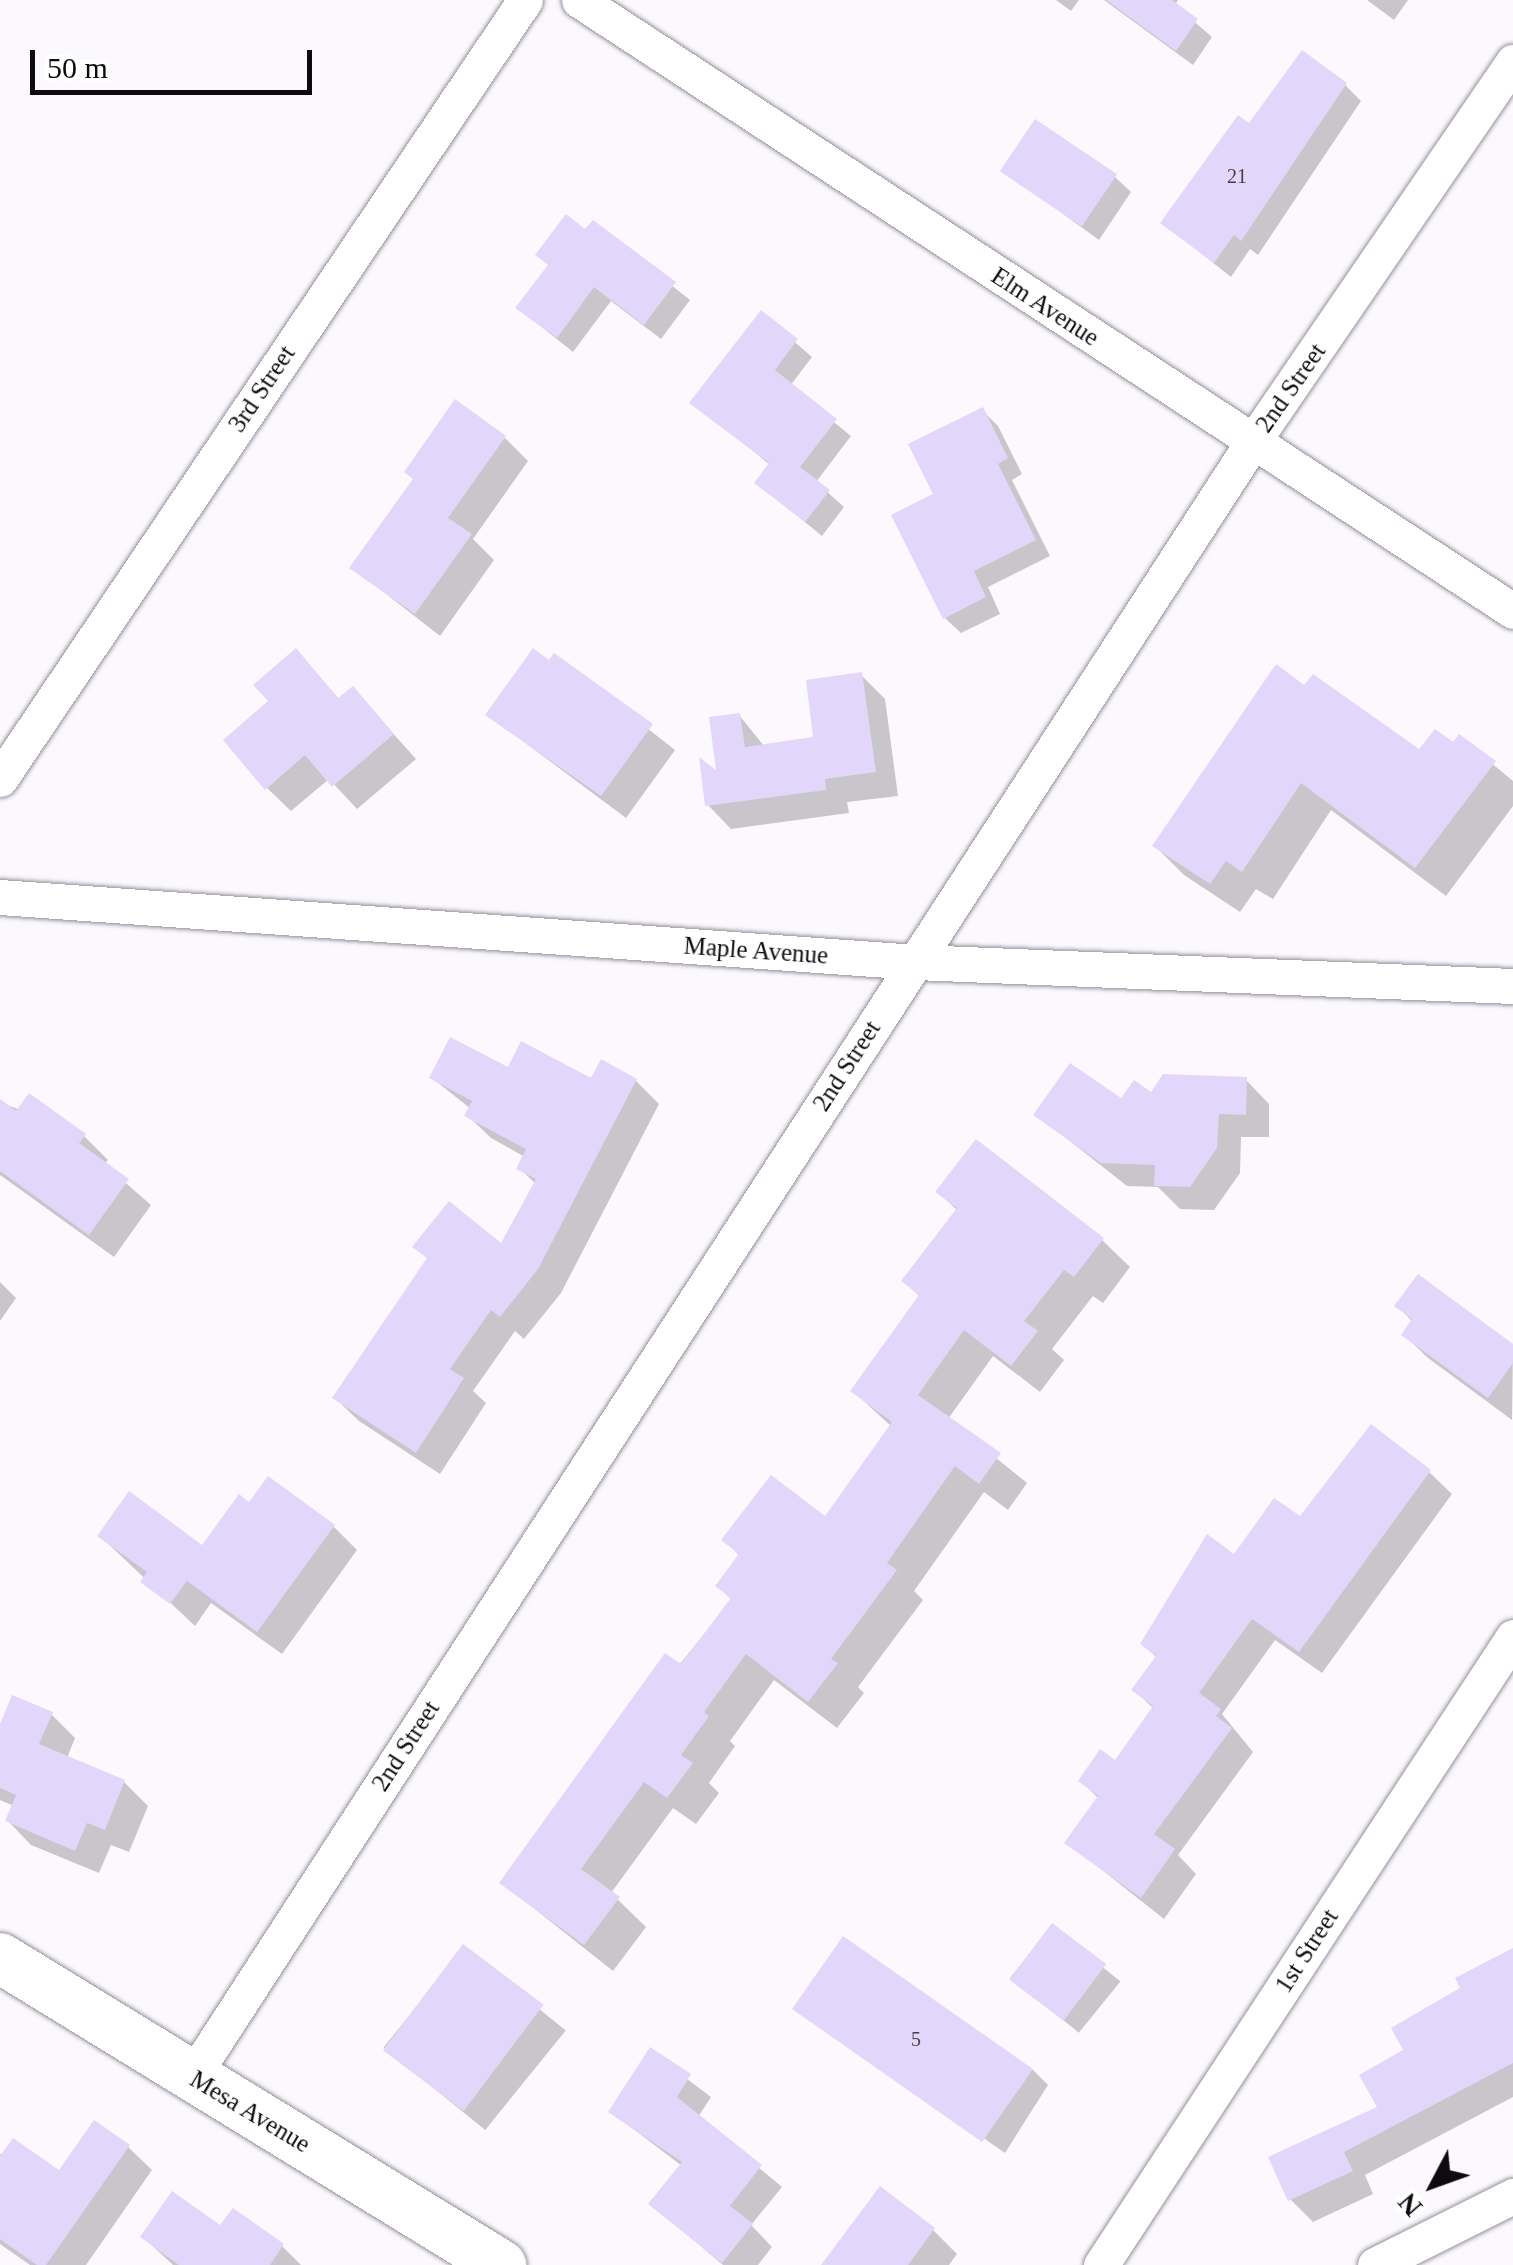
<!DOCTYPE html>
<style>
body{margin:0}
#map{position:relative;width:1513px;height:2265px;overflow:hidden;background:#fbf8fe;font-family:"Times New Roman",serif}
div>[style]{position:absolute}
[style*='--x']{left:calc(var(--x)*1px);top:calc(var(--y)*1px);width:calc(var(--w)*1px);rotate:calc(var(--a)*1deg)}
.shadow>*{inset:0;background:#0003;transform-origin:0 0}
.building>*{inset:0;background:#e2d6fa;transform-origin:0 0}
.roads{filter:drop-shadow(0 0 2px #959099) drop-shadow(0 0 2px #959099)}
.street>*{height:35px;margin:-17.5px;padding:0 17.5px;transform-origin:17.5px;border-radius:17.5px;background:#fff}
.secondary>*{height:50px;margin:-25px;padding:0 25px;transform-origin:25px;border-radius:25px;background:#fff}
span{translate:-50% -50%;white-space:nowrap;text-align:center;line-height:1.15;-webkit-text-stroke:8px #fff;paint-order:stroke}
.number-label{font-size:20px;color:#423e4a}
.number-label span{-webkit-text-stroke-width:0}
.street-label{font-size:25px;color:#0d0b0f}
.north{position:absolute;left:1383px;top:2135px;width:100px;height:100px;-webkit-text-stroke:8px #fff;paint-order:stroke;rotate:229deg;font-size:28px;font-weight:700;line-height:40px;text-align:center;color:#0d0b0f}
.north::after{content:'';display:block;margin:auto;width:35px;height:45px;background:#0d0b0f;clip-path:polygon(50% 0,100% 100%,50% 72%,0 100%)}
.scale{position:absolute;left:30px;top:50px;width:282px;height:45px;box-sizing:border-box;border:5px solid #0d0b0f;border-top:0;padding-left:12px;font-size:30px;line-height:35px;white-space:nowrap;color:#0d0b0f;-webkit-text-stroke:8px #fff;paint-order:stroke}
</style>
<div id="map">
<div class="shadow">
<div style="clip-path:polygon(1056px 0,1079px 0,1071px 11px)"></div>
<div style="clip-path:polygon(1104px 0,1178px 0,1175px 5px,1212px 37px,1193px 65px)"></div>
<div style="clip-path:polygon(1367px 0,1408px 0,1394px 20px)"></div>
<div style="clip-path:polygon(1345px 85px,1361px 101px,1258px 255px,1250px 249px,1231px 277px,1163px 223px,1250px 126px)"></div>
<div style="clip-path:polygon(1004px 171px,1115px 177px,1131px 192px,1099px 240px)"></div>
<div style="clip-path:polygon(593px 223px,690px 300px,661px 339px,611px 301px,573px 352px,518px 308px)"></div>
<div style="clip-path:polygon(761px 313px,812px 357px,790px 386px,851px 436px,816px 482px,844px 507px,822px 536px,757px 483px,770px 465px,693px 402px)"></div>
<div style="clip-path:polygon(982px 410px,998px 426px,1022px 474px,1012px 480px,1050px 556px,988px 587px,1000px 614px,961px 633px,945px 618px,936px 495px)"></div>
<div style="clip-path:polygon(505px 438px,528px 461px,473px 539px,494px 560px,440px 636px,353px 568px)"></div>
<div style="clip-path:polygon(296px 652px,340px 700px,353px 689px,416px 759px,357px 809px,329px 779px,291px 811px,267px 788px,271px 701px)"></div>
<div style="clip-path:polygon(555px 656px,675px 750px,626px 818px,488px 715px)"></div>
<div style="clip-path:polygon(861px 675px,885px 699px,898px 796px,847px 802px,849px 813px,731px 829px,708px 805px,739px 715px,764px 746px,816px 739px)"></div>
<div style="clip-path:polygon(1305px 688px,1420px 752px,1453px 745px,1460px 737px,1513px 781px,1513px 806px,1446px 896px,1331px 810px,1273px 899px,1256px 889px,1240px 912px,1184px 875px,1155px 846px)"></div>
<div style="clip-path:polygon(509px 1071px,636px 1081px,659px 1104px,561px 1293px,524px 1339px,515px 1331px,473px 1391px,486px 1403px,440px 1474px,359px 1421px,335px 1398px,502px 1247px,536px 1184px,519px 1168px,525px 1157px,491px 1138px,467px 1115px,471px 1109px,432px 1078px)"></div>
<div style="clip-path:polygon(1246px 1080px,1269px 1104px,1269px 1137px,1241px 1137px,1240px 1173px,1214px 1210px,1180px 1209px,1158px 1187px,1127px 1186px,1037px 1115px)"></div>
<div style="clip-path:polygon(0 1102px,84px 1136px,108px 1160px,104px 1164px,151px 1205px,114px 1257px,0 1175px)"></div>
<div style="clip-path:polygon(938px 1192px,1102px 1240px,1130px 1267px,1103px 1303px,1093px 1296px,1052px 1349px,1064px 1360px,1040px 1392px,993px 1356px,948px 1419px,1027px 1483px,1008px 1510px,984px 1492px,914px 1591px,923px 1600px,858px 1687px,864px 1693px,837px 1728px,774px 1680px,730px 1741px,735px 1746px,709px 1783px,719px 1793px,696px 1824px,673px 1808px,611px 1893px,646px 1927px,613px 1971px,502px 1883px,732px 1600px,718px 1586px,740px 1556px,724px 1540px,826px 1519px,892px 1427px,853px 1391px,920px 1297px,904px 1281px,958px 1211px)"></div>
<div style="clip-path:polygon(0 1282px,16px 1298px,0 1321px)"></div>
<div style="clip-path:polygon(1397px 1306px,1513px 1347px,1512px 1420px,1428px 1358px,1404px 1335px,1413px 1322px)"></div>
<div style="clip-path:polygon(1429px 1472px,1452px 1494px,1322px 1673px,1275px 1640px,1222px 1714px,1253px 1752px,1178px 1855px,1196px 1874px,1164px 1919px,1068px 1843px,1099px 1799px,1081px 1781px,1116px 1764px,1154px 1709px,1134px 1690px,1157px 1658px,1143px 1644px,1235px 1557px,1300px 1520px)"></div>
<div style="clip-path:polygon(334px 1527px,357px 1550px,282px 1654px,211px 1603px,195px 1626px,100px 1536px,202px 1548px)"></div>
<div style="clip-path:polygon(51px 1714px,75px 1738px,67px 1758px,124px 1782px,148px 1806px,129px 1852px,111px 1845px,99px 1873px,31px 1845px,8px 1821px,14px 1806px,0 1800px,0 1730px)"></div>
<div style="left:1052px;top:1926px;width:88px;height:66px;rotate:39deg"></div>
<div style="left:464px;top:1948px;width:131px;height:128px;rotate:39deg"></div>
<div style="clip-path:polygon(1513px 1950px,1513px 2097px,1365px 2175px,1373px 2194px,1313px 2222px,1290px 2199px,1381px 2108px,1406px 2051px,1464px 1989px)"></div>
<div style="clip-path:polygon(799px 2010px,1033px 2070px,1048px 2085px,1005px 2153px)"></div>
<div style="clip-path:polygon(650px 2051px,711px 2097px,698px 2117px,782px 2187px,751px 2225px,772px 2247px,758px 2265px,723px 2265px,651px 2204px,682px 2166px,611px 2112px)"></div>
<div style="clip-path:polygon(128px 2147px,152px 2170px,86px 2265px,30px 2265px,0 2244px,0 2154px,60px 2173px)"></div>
<div style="clip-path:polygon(221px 2229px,282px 2246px,301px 2265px,173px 2265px,143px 2237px)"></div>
<div style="clip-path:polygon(933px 2230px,957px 2254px,949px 2265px,824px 2265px)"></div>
</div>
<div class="building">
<div style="clip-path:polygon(1106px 0,1172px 0,1198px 19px,1176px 51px)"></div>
<div style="clip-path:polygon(1302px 50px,1347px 83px,1241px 241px,1234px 235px,1214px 263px,1160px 223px,1238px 115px,1249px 123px)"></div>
<div style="left:1035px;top:119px;width:99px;height:63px;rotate:34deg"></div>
<div style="clip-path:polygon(566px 214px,585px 229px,593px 220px,676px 282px,644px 325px,594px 287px,557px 338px,515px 308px,548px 265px,535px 255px)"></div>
<div style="clip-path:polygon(761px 310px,798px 339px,775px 370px,837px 419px,800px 467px,830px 490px,805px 522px,754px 483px,769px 463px,689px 403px)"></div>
<div style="clip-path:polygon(455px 399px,506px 436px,448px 518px,472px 534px,415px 614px,349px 568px,413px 479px,404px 472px)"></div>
<div style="clip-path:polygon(983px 407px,1008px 458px,998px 464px,1036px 540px,974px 571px,986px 597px,943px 619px,891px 515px,933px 494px,908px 444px)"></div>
<div style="clip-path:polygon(296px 648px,338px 698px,353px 686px,394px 734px,332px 787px,305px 755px,265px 790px,223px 740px,268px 701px,253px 685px)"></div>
<div style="clip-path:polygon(533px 648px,549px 660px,554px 653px,653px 724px,601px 796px,485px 715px)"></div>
<div style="clip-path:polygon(1276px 664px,1304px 685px,1313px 674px,1419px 749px,1435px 729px,1453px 742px,1459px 734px,1496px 761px,1415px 868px,1301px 783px,1242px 872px,1226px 861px,1210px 884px,1152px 846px)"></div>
<div style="clip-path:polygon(862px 672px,876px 772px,825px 779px,826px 790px,705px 806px,699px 757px,716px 770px,709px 717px,740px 713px,745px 747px,813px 737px,806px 680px)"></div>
<div style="clip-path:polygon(450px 1037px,508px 1067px,521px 1041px,591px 1078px,601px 1059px,637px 1079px,538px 1269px,500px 1317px,491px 1310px,450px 1369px,464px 1378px,416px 1453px,332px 1398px,427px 1258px,412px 1247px,449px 1201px,501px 1243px,536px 1179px,516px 1169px,526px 1149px,464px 1116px,472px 1101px,429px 1078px)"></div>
<div style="clip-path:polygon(1070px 1063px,1121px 1098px,1134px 1080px,1151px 1092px,1163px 1074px,1247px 1077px,1246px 1115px,1219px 1114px,1217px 1148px,1190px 1187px,1154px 1186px,1155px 1165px,1101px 1163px,1033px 1115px)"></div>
<div style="clip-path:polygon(29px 1093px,86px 1134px,79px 1143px,129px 1179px,89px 1235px,0 1171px,0 1099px,16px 1111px)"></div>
<div style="clip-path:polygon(976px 1139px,1104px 1238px,1074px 1277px,1064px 1270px,1024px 1321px,1038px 1331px,1011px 1366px,964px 1330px,918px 1395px,1001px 1453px,979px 1484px,955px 1466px,887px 1563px,897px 1570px,831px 1659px,838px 1663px,808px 1702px,746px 1654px,704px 1712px,709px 1716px,681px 1755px,693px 1763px,667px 1798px,644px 1782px,581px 1869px,620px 1897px,584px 1945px,499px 1883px,665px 1653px,681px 1664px,731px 1598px,715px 1586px,739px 1554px,721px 1540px,771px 1475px,825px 1516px,892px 1422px,850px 1391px,919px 1295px,901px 1281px,957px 1208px,935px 1192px)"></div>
<div style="clip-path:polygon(1418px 1274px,1513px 1344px,1513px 1363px,1488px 1398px,1401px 1335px,1412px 1319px,1394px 1306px)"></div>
<div style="clip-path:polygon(1371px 1424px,1431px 1470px,1299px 1652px,1252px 1619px,1199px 1693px,1221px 1709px,1216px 1716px,1232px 1728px,1154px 1834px,1175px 1849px,1141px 1898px,1064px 1843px,1098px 1796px,1078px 1781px,1100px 1749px,1115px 1760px,1153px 1706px,1131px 1690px,1156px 1656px,1140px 1644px,1207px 1534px,1234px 1554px,1274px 1498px,1300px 1516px)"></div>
<div style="clip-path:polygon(268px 1476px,335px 1525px,257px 1632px,187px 1581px,170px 1604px,140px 1582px,147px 1572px,97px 1536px,129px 1491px,202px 1545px,239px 1494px,249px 1502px)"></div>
<div style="clip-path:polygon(12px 1695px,53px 1712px,39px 1744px,125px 1780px,105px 1830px,87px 1823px,75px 1851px,5px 1821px,16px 1795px,0 1788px,0 1724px)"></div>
<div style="left:1052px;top:1923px;width:68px;height:71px;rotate:37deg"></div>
<div style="left:843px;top:1936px;width:232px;height:89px;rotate:35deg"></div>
<div style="left:463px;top:1944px;width:101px;height:133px;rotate:37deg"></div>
<div style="clip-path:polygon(1513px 1948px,1513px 2063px,1344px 2152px,1353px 2171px,1288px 2201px,1268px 2157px,1377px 2107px,1359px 2075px,1403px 2050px,1391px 2028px,1460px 1988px,1455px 1978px)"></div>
<div style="clip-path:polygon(650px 2047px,691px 2074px,677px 2097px,762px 2165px,730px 2206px,753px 2224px,722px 2263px,648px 2204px,682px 2162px,608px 2112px)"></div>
<div style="clip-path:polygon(94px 2120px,130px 2145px,46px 2265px,37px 2265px,0 2239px,0 2156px,13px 2138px,59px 2170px)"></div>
<div style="clip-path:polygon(880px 2186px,935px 2228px,908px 2265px,821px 2265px)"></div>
<div style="clip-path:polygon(172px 2191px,220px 2225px,233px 2208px,284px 2244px,270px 2265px,179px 2265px,140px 2237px)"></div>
</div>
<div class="roads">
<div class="street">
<div style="--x:579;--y:0;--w:1116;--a:33.19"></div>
<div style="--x:0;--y:779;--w:939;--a:-56.02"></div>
<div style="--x:0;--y:897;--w:917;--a:4.06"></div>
<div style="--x:915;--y:962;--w:598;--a:2.3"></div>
<div style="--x:192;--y:2077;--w:1948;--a:-57.03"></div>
<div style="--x:1252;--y:443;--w:462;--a:-55.6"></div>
<div style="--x:1101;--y:2265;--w:751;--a:-56.73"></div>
<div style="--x:1375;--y:2265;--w:154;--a:-26.6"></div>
</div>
<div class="secondary">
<div style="--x:0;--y:1958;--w:588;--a:31.5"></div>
</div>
</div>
<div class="number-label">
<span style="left:1237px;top:176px">21</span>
<span style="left:916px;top:2039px">5</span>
</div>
<div class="street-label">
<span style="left:1045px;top:307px;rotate:33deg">Elm Avenue</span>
<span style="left:1291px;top:388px;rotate:-55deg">2nd Street</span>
<span style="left:262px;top:389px;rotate:-56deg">3rd Street</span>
<span style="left:756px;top:951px;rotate:4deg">Maple Avenue</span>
<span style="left:847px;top:1066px;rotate:-57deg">2nd Street</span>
<span style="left:406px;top:1746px;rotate:-57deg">2nd Street</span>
<span style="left:1307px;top:1951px;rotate:-57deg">1st Street</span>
<span style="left:250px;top:2112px;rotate:31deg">Mesa Avenue</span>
</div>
<div class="north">N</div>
<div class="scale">50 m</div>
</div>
